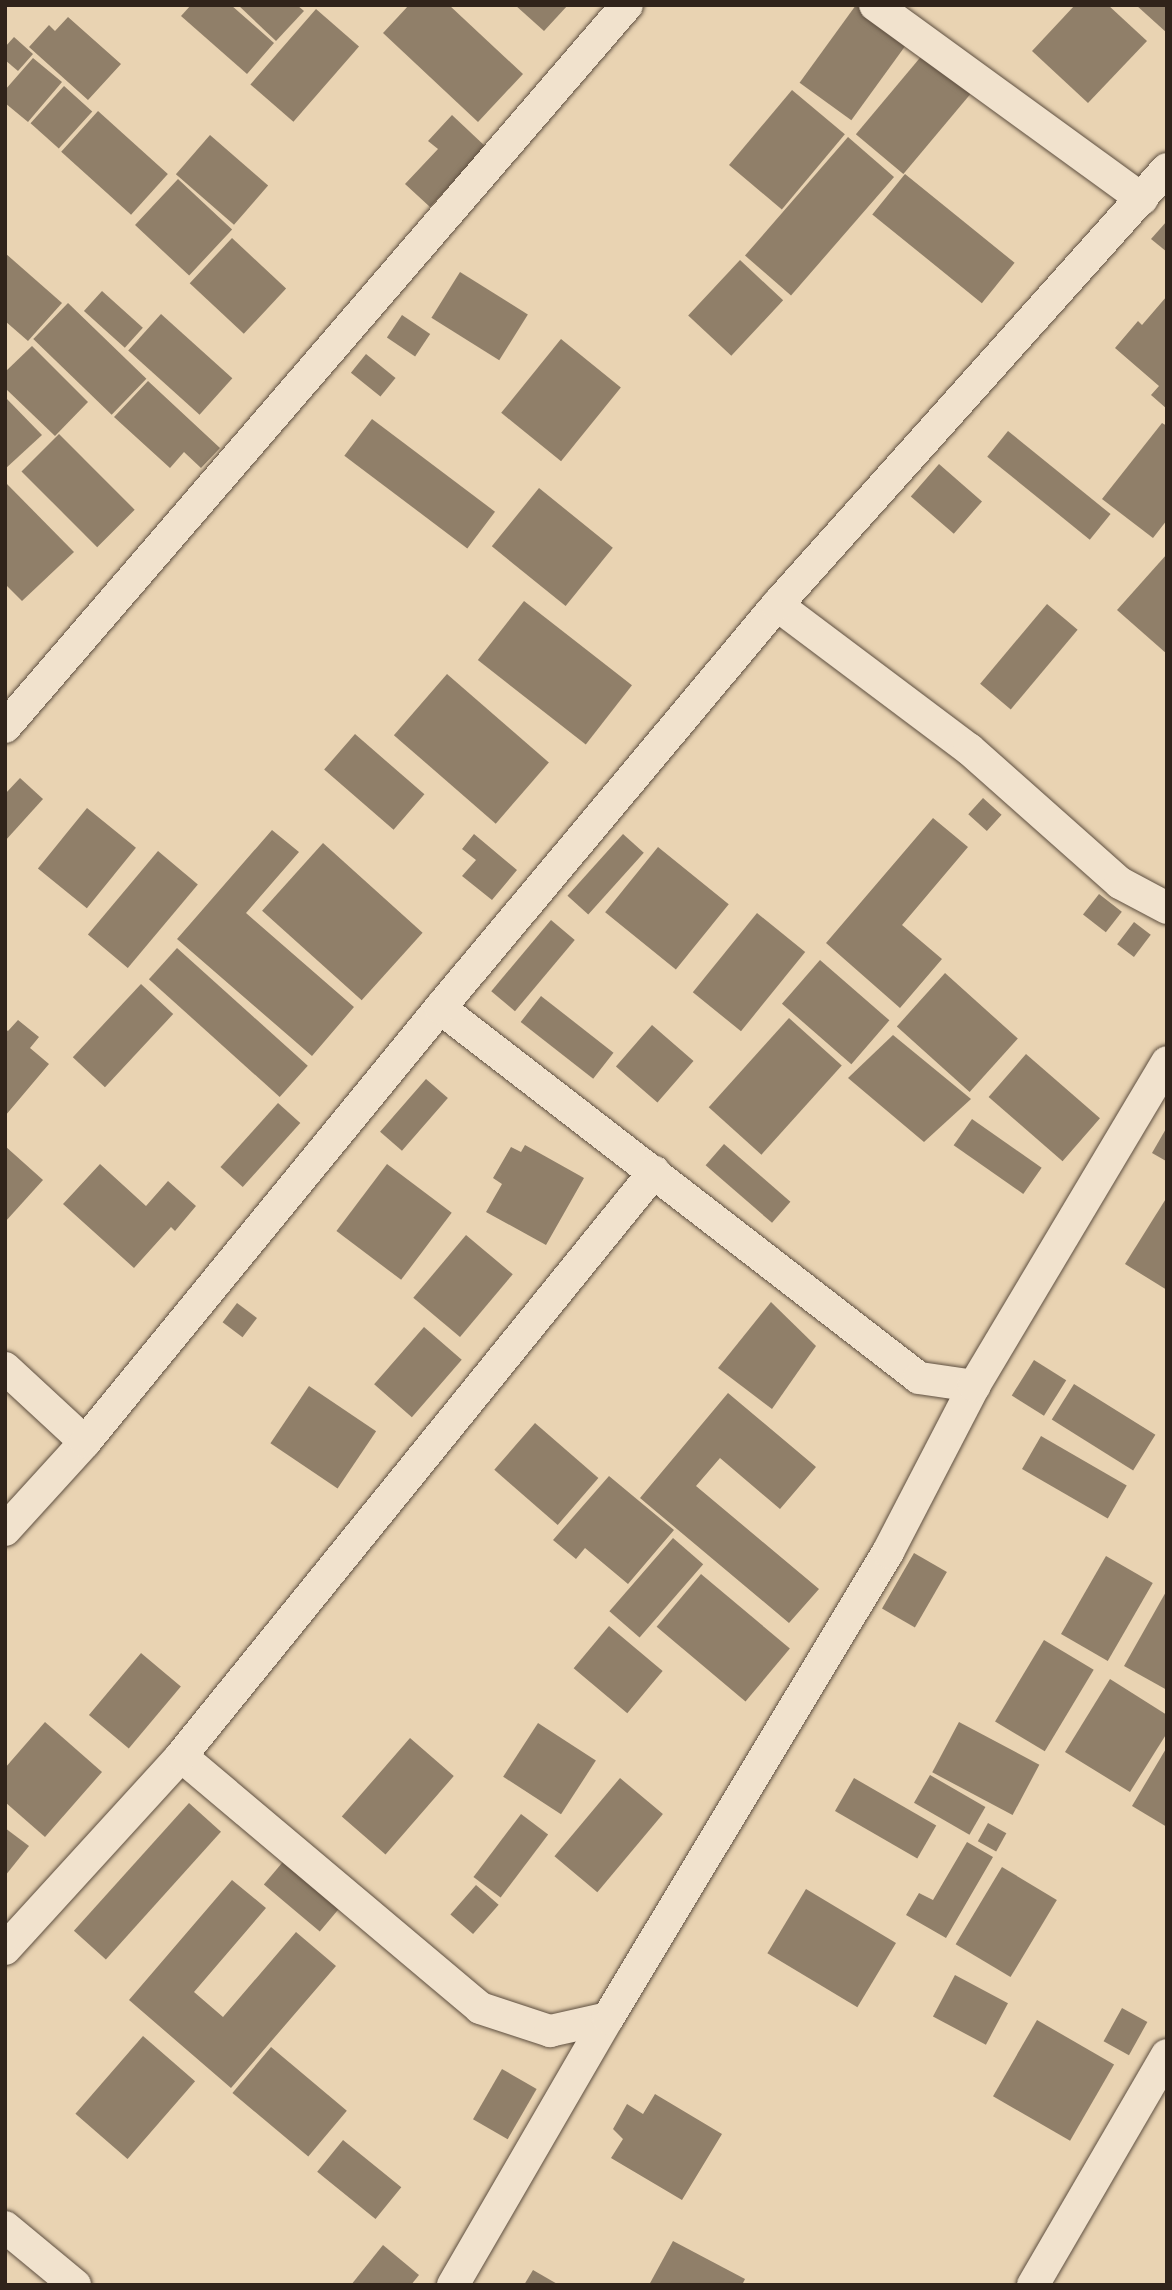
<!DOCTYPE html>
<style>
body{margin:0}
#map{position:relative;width:1172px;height:2290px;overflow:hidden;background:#e9d3b2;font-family:"Gentium Book Plus",serif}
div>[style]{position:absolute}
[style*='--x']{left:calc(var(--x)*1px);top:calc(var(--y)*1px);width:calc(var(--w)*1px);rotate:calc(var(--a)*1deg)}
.building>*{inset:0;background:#907f69;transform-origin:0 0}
.roads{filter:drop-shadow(0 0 2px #5e4f40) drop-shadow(0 0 2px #5e4f40)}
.minor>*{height:32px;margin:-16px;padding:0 16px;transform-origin:16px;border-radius:16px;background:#f1e2cd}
span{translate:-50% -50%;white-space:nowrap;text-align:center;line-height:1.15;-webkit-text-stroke:5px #f1e2cd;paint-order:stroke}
.frame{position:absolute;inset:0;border:7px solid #30231a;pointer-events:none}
</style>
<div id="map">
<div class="building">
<div style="clip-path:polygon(191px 5px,231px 5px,274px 43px,247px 74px,181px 16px)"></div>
<div style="clip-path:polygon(238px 5px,297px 5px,304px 11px,276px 41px)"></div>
<div style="clip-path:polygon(409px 5px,449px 5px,523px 74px,478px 122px,383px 33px)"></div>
<div style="clip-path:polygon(515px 5px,568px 5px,544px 31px)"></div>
<div style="left:856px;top:5px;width:64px;height:96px;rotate:36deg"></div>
<div style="clip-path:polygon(1075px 5px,1108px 5px,1147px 41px,1088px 103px,1032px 51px)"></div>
<div style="clip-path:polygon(1136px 5px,1167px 5px,1167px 33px)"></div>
<div style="left:316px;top:9px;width:57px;height:100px;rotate:41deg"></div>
<div style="clip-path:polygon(68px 17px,121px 64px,88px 100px,29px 47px,49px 25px,55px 31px)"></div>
<div style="clip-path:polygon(14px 37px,33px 54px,18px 71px,5px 60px,5px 47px)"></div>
<div style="left:924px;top:53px;width:62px;height:106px;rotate:40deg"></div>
<div style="clip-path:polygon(33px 58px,62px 82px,28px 122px,5px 103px,5px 90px)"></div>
<div style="left:64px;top:86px;width:38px;height:50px;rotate:42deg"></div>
<div style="left:792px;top:90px;width:69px;height:98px;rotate:40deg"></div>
<div style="left:98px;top:111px;width:94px;height:55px;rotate:42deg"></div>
<div style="clip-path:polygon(452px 115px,486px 147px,430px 207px,405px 184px,438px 149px,428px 141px)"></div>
<div style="left:210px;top:135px;width:77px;height:52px;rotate:41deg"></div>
<div style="left:848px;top:137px;width:61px;height:157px;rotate:41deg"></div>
<div style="left:905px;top:174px;width:141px;height:52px;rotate:39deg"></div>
<div style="left:178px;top:179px;width:74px;height:63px;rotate:43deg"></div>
<div style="clip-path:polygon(1167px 221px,1167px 252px,1151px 239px)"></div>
<div style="left:232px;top:238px;width:74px;height:62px;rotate:43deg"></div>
<div style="clip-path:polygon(5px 253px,62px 303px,28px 341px,5px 321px)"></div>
<div style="left:740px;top:260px;width:59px;height:76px;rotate:43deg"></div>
<div style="left:460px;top:272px;width:80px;height:54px;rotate:32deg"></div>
<div style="left:102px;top:291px;width:55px;height:27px;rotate:42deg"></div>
<div style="clip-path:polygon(1167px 296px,1167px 409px,1151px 395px,1159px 386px,1115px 348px,1138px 321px,1142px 325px)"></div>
<div style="left:68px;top:303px;width:109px;height:50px;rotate:44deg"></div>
<div style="left:161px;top:314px;width:96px;height:49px;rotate:42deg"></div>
<div style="left:402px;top:315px;width:34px;height:27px;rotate:34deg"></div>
<div style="left:561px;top:339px;width:77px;height:95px;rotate:39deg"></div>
<div style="clip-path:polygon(32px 346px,88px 402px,55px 436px,5px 388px,5px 372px)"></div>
<div style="left:366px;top:354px;width:38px;height:24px;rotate:39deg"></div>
<div style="clip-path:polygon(148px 381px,220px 448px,201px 468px,184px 452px,170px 468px,114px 417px)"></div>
<div style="clip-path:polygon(5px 397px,42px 435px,5px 469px)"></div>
<div style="left:372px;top:419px;width:154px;height:46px;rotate:37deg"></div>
<div style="clip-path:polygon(1162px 423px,1167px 426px,1167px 520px,1153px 538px,1102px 499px)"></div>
<div style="left:1008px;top:431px;width:132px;height:33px;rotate:39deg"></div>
<div style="left:59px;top:434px;width:107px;height:53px;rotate:45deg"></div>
<div style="left:939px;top:464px;width:57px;height:43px;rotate:41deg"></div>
<div style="clip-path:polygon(5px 482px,74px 552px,22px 601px,5px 584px)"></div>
<div style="left:539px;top:488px;width:95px;height:75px;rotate:39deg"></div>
<div style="clip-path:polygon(1167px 554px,1167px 654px,1117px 610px)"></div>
<div style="left:524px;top:601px;width:137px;height:75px;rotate:38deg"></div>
<div style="left:1047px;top:604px;width:40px;height:104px;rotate:40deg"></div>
<div style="left:447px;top:674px;width:135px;height:81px;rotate:41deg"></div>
<div style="left:355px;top:734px;width:92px;height:47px;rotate:41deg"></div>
<div style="clip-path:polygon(20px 778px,43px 799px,5px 841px,5px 794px)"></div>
<div style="left:983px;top:798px;width:25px;height:22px;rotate:42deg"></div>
<div style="left:87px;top:808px;width:63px;height:78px;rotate:39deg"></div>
<div style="clip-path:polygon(933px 818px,968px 847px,902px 925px,942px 959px,900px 1008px,826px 943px)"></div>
<div style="clip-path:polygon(272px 830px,299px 852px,246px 913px,354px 1007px,312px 1056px,177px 939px)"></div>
<div style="clip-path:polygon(474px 834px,517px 870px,492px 900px,462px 876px,476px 860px,462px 849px)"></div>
<div style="left:623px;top:834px;width:28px;height:83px;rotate:42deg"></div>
<div style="left:323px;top:843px;width:134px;height:91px;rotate:42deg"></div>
<div style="left:658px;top:847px;width:91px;height:84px;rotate:39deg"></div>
<div style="left:158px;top:851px;width:52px;height:109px;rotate:40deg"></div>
<div style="left:1099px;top:894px;width:29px;height:26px;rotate:38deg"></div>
<div style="left:757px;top:913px;width:62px;height:102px;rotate:39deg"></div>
<div style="left:551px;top:920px;width:31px;height:93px;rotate:40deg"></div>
<div style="left:1134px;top:922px;width:21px;height:28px;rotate:37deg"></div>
<div style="left:177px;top:948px;width:176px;height:42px;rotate:42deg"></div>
<div style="left:820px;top:960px;width:92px;height:58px;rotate:41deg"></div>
<div style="left:945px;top:973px;width:98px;height:72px;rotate:42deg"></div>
<div style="left:141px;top:984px;width:44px;height:100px;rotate:43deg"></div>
<div style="left:541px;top:996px;width:92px;height:33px;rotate:38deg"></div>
<div style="left:789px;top:1018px;width:71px;height:120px;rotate:42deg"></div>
<div style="clip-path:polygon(18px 1020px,39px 1037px,30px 1048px,49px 1064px,5px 1116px,5px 1029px,8px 1031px)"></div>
<div style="left:652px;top:1025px;width:55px;height:55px;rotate:41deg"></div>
<div style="clip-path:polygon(893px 1035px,971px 1099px,924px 1142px,848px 1078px)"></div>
<div style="left:1026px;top:1054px;width:98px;height:57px;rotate:41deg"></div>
<div style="left:426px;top:1079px;width:29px;height:70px;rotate:41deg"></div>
<div style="left:278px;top:1103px;width:30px;height:86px;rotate:42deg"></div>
<div style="left:972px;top:1119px;width:85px;height:32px;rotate:35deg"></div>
<div style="clip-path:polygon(1167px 1127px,1167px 1159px,1166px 1161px,1152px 1153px)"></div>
<div style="left:724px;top:1144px;width:88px;height:28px;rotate:41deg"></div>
<div style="clip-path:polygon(525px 1145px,584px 1178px,546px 1245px,486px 1212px,502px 1184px,493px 1178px,511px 1147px,521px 1152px)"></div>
<div style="clip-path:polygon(5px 1146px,43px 1180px,5px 1222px)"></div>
<div style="clip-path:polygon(100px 1164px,146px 1206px,168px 1181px,196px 1206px,175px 1231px,171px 1227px,134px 1268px,63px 1204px)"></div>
<div style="left:387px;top:1164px;width:81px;height:84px;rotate:37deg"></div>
<div style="clip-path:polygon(1167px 1197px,1167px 1290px,1125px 1264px)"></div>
<div style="left:466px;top:1235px;width:61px;height:82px;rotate:40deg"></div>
<div style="clip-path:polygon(771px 1302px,816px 1346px,772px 1409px,718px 1368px)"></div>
<div style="left:237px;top:1303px;width:25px;height:24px;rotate:37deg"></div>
<div style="left:424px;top:1327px;width:50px;height:76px;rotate:41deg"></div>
<div style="left:1034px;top:1360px;width:38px;height:42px;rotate:32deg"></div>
<div style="left:1074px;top:1384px;width:96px;height:42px;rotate:32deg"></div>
<div style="left:309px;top:1386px;width:81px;height:69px;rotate:34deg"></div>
<div style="clip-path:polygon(728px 1393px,816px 1467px,780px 1509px,720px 1458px,696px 1486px,819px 1589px,789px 1623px,640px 1498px)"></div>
<div style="left:535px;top:1423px;width:84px;height:62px;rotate:41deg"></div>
<div style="left:1041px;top:1436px;width:99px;height:38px;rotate:30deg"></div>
<div style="clip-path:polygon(609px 1476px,674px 1530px,628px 1584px,585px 1548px,576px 1559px,553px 1540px)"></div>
<div style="left:673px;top:1538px;width:40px;height:97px;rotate:41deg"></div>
<div style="left:914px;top:1553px;width:38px;height:64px;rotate:30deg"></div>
<div style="left:1106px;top:1556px;width:54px;height:90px;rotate:30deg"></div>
<div style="left:701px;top:1574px;width:116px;height:69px;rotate:40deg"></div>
<div style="clip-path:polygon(1167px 1590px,1167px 1690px,1124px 1666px)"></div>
<div style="left:609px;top:1626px;width:70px;height:55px;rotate:40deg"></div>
<div style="left:1044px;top:1640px;width:58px;height:95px;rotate:31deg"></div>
<div style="left:141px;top:1653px;width:52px;height:81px;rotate:40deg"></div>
<div style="clip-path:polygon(1110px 1679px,1167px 1715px,1167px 1733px,1130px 1792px,1065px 1752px)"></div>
<div style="clip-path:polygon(45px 1722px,102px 1772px,45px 1837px,5px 1802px,5px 1768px)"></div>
<div style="left:959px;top:1722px;width:91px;height:57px;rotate:28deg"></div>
<div style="left:538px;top:1723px;width:69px;height:64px;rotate:33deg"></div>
<div style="left:410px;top:1738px;width:58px;height:104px;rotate:41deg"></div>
<div style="clip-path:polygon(1167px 1747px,1167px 1827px,1132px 1806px)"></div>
<div style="left:930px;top:1775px;width:64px;height:32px;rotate:30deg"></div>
<div style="left:620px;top:1778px;width:56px;height:102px;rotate:40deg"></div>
<div style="left:854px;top:1778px;width:95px;height:38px;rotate:30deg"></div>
<div style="left:189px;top:1803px;width:43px;height:172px;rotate:42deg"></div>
<div style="left:521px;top:1814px;width:34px;height:79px;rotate:37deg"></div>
<div style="left:988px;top:1823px;width:21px;height:21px;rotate:29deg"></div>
<div style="clip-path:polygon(5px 1828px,29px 1846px,5px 1876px)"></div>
<div style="clip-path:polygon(967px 1842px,993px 1857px,946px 1938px,906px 1915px,919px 1893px,933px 1900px)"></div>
<div style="left:287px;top:1857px;width:73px;height:36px;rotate:40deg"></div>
<div style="left:1002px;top:1867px;width:64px;height:90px;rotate:31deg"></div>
<div style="clip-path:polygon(232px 1880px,266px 1908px,194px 1992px,223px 2017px,296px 1932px,336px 1966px,231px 2088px,129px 2000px)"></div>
<div style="left:476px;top:1885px;width:30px;height:39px;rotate:41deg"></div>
<div style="left:806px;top:1889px;width:105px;height:75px;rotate:31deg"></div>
<div style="left:955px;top:1975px;width:60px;height:47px;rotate:28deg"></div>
<div style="left:1122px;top:2008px;width:29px;height:38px;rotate:29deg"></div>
<div style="left:1037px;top:2020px;width:89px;height:88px;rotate:30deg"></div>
<div style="left:143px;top:2036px;width:69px;height:103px;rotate:41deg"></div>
<div style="left:271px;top:2047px;width:99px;height:60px;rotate:40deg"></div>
<div style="left:502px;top:2069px;width:40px;height:58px;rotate:30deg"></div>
<div style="clip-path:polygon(655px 2094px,722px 2134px,682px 2200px,611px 2158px,623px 2139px,613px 2129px,627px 2104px,643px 2114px)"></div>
<div style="left:343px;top:2140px;width:75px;height:41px;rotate:39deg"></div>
<div style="clip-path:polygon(673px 2241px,745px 2279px,742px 2285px,649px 2285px)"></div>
<div style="clip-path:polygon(383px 2245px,419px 2275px,411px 2285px,351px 2285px)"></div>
<div style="clip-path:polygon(533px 2270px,559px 2285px,524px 2285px)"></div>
</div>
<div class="roads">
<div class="minor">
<div style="--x:875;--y:5;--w:330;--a:36"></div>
<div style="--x:777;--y:605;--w:240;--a:36.9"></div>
<div style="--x:969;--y:749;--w:202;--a:41.6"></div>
<div style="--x:1120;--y:883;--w:53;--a:28"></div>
<div style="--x:5;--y:727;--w:953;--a:-49.26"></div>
<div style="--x:440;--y:1008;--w:605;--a:37.68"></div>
<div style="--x:919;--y:1378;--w:56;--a:8.3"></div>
<div style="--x:5;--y:1368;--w:109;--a:42.8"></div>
<div style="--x:5;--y:1530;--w:119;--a:-47.7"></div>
<div style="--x:85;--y:1442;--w:561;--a:-50.72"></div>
<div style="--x:440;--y:1008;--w:525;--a:-50.1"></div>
<div style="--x:777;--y:605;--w:585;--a:-48.19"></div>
<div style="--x:181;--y:1756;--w:391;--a:40.1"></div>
<div style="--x:480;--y:2008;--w:74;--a:18.2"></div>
<div style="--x:550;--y:2031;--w:59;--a:-12.6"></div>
<div style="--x:5;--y:1949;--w:261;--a:-47.6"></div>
<div style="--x:181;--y:1756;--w:752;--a:-50.99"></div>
<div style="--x:5;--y:2227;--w:91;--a:39.6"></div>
<div style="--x:453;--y:2285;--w:309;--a:-59.9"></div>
<div style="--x:608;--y:2018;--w:544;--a:-59"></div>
<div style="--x:888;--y:1552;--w:187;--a:-62.6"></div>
<div style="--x:974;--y:1386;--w:377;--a:-59.2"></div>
<div style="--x:1033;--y:2285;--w:266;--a:-59.8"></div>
</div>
</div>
<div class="frame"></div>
</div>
